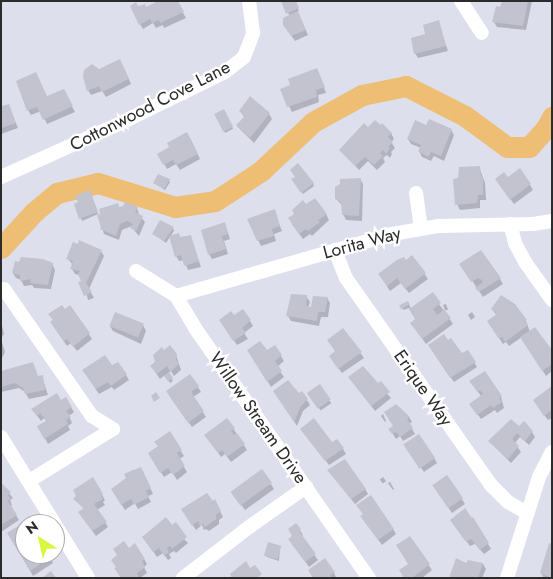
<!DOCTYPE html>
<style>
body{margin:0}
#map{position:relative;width:553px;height:579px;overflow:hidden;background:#dedfed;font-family:Jost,sans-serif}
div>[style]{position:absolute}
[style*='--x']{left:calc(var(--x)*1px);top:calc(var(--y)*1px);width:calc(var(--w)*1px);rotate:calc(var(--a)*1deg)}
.shadow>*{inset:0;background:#0003;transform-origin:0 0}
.river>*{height:21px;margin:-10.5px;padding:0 10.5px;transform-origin:10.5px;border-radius:10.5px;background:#edbe73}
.building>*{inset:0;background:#c2c3cf;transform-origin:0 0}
.minor>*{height:14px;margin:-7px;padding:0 7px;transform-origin:7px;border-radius:7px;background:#fff}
span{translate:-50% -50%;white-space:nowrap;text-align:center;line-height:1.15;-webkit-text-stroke:4.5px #fff;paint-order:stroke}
.street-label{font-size:18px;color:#2b2b2b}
.frame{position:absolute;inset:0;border:2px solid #2b2b2b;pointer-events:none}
.north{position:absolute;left:15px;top:514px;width:50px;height:50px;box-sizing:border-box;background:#fff;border:1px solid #aaa;border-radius:50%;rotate:325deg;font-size:14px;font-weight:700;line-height:20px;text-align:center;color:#2b2b2b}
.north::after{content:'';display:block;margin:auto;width:18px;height:22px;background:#d9f741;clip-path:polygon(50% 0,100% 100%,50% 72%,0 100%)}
</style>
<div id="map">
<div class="shadow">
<div style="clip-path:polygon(176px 1px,186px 18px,164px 28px,163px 25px,156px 28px,153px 23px,143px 29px,140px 24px,146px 8px)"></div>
<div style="clip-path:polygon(295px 1px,299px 11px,297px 11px,308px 35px,295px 41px,288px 31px,290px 16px,288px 13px)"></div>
<div style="clip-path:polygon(503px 1px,532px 1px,526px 30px,497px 27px,494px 22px)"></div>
<div style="clip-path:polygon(438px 22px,448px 51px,418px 58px,415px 53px)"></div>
<div style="clip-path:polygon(123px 66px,131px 84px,106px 97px,102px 91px,91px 95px,88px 90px,99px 71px)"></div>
<div style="clip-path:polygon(317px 69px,326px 93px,318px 95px,319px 102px,292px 112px,289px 106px)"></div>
<div style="clip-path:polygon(63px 90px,75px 112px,47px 124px,41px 111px,31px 115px,28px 110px,47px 97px)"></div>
<div style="clip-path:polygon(9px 106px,18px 128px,1px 134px,1px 108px)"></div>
<div style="left:224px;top:111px;width:20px;height:9px;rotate:63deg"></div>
<div style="clip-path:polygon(240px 111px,269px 114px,272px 119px,254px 143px,237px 126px,245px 118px)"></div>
<div style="clip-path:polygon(381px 127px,391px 133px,394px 139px,391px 142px,395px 148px,391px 152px,392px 154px,390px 158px,387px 155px,383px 158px,385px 162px,377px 170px,368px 161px,359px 170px,341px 150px,368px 129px)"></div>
<div style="clip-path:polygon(426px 127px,451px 130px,454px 135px,444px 161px,434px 156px,431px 161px,422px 157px,419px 151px,421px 148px,411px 144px,408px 139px)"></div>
<div style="clip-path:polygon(190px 138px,200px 159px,180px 170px,176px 164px,167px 169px,159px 154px)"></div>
<div style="clip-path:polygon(479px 167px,485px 183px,486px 200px,480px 200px,480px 208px,460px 210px,457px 204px,460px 179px)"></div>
<div style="clip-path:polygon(293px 179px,313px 183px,314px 186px,303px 194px)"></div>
<div style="clip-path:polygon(360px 179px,363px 184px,362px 221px,346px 220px,343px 214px,343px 206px,336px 199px)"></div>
<div style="clip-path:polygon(508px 179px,530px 185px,533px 190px,514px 204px,499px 184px)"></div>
<div style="clip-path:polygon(169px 180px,170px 182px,165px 190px,154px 183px)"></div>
<div style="clip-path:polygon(90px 193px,99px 216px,119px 208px,137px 208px,139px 215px,145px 222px,139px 236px,132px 228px,134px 225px,122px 230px,119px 240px,104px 234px,98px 214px,82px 221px,76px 205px)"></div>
<div style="clip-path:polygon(306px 206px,326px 214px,329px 220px,312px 236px,310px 234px,303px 239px,292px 224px)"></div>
<div style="clip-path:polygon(274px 211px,282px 231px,274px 234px,276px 241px,261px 246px,249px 220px)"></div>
<div style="clip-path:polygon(225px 224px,230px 239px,224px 241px,228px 254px,212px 259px,209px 254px)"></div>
<div style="clip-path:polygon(173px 228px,174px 231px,166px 243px,154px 234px)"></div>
<div style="clip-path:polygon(178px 234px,181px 238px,190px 236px,201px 267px,188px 270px,184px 260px,179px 261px,176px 256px)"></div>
<div style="clip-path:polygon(101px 251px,104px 256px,89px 289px,94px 298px,88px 300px,83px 281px,79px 275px,75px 274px,72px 269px,73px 265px,68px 259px)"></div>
<div style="clip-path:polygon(412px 257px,428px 279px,409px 293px,401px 283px,390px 291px,383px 280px)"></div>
<div style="clip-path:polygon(52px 264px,55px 270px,51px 289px,34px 288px,32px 285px,24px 286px,21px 280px,16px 278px,13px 273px)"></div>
<div style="clip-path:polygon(461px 264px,500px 279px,503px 284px,483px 297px)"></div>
<div style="clip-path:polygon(432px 294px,453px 324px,426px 344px,415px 328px,417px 319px,409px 308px,403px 310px,401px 305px,408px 302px,411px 309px)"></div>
<div style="clip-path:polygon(306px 296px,310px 302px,308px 308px,312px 308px,327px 298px,330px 303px,328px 317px,321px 317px,319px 326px,291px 321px,288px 316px)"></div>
<div style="clip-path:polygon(446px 304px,448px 310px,445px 310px,443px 305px)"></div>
<div style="clip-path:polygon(514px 305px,526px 321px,530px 332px,552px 353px,552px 371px,546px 376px,522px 337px,509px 346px,506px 342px,503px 344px,491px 326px,497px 316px,492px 309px)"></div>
<div style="clip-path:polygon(70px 306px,92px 339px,77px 351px,71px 343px,67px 346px,54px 327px)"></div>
<div style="clip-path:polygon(472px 312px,475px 317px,471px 320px,468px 315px)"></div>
<div style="clip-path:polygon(233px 317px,250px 321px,253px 326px,244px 333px,248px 339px,237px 345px,224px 325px)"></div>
<div style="clip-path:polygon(1px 321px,4px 334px,1px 338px)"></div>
<div style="clip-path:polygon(143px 325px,146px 331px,141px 344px,113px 331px,110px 326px)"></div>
<div style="clip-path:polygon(343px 330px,364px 358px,342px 373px,333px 361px)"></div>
<div style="clip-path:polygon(1px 339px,5px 352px,1px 360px)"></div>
<div style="clip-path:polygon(275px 347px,284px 361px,277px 367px,284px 377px,271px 387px,249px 350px,267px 352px)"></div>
<div style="clip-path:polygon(433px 351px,474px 362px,477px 367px,454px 382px)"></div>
<div style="clip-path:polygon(164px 352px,176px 355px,181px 370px,174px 376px,171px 371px,168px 373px,173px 381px,170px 383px,165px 375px,160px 379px,151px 366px)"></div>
<div style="clip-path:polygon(112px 367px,126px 375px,129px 380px,114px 390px,112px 387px,99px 394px,87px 376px)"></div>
<div style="clip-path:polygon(1px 373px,42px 377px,48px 395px,29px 399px,25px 392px,19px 388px,1px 392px)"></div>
<div style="clip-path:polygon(353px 382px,378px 384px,391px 398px,375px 411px)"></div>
<div style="left:319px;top:385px;width:22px;height:13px;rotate:56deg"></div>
<div style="clip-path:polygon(198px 387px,201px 392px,193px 397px,206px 417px,192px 427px,170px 397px)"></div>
<div style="clip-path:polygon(474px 387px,501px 397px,504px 408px,497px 413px,495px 410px,481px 419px,474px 409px,482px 397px)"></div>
<div style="clip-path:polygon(552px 388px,552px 418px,548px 420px,537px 405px)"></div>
<div style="clip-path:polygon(275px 391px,298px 395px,307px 400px,310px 405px,303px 411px,297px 426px)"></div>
<div style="clip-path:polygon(66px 399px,74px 412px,69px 416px,72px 423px,68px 426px,70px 430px,48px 444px,39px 427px,47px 421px,44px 418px,41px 421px,36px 414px)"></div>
<div style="clip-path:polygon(383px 414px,386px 421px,385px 422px,381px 416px)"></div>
<div style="clip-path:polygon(409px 417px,412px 422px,409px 424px,415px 434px,403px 441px,400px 436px,396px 439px,390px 429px)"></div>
<div style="clip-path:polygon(227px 419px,247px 450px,231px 462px,225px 454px,221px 457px,209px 440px)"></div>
<div style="clip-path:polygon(519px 428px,532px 432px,535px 437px,529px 445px,520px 437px,515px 443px,521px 452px,511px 463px,489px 441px)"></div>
<div style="clip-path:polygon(169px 433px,184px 456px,179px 459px,187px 472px,177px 480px,172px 472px,164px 477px,149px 453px,159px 447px)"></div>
<div style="clip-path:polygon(305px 434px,343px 449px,346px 454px,329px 465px)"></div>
<div style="clip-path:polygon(409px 450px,434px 458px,437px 463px,424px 472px)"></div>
<div style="clip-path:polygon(133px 470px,143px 473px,153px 494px,148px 496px,151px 502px,138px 509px,135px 503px,125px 510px,112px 489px,128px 478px,125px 474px)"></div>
<div style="clip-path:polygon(332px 475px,365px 489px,368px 494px,355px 504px)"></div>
<div style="left:383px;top:477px;width:5px;height:4px;rotate:53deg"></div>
<div style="clip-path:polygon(447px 477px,465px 504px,452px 513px,437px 491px)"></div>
<div style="clip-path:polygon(93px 479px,105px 500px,103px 502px,105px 505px,97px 510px,108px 527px,96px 536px,83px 518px,84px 509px,75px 499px)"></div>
<div style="clip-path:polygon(390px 482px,394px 489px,393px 490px,388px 483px)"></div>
<div style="clip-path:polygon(1px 484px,13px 498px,10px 500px,12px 505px,10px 506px,19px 520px,1px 532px)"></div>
<div style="clip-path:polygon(271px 484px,274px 489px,245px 510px,235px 496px)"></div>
<div style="clip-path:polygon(215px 501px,223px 517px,219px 520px,219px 524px,209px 531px,206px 529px,204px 530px,202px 525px,196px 530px,185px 514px)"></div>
<div style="clip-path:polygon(473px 519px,491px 549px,484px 554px,475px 544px,470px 546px,454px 525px)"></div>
<div style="clip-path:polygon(365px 521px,393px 529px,396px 534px,382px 545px)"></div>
<div style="clip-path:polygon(25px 523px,25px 554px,48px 554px,53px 563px,33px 576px,9px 534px)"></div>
<div style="clip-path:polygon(172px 527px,188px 543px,176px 553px,174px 551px,169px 554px,171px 558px,168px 560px,163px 553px,157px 557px,147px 542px)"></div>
<div style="clip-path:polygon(300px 530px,303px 535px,301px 537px,318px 560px,309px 567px,290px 539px)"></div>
<div style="clip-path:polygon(409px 538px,432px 570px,422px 578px,405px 578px,409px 565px)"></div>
<div style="clip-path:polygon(280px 547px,279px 561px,267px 557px,265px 555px)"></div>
<div style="clip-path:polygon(128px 549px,144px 559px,147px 564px,144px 567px,147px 573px,140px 578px,121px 578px,117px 568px,118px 556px)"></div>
<div style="clip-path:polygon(483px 564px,486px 569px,482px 578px,450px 578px,467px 565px)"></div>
<div style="clip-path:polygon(334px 572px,336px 578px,313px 578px)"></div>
<div style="clip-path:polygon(541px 573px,552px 578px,544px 578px)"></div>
</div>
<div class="river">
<div style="--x:1;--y:248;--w:49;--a:-47.5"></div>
<div style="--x:34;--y:212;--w:30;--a:-40"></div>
<div style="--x:57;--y:193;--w:42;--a:-13.7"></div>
<div style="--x:98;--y:183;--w:81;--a:17.3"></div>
<div style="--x:175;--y:207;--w:40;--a:-8.5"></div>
<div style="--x:215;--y:201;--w:55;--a:-33.1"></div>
<div style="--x:261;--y:171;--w:71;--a:-43.3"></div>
<div style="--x:313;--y:122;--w:56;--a:-28.9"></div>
<div style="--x:362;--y:95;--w:45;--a:-11.6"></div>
<div style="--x:406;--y:86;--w:66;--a:27"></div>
<div style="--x:465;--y:116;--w:52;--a:36.4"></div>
<div style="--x:507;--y:147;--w:22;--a:0"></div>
<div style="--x:529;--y:147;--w:25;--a:-48"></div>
<div style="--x:546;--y:128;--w:13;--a:-61"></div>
</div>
<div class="building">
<div style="clip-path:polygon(158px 1px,178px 1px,184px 12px,160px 23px,159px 20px,152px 23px,150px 19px,139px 25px,130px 6px,136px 2px,138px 6px,145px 4px,146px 7px)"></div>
<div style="clip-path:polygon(281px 1px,296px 1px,299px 8px,286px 14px)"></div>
<div style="clip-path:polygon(502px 1px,528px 1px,523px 26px,492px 22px,496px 6px,500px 7px)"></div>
<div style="clip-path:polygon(298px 11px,306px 30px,291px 36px,283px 25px,283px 18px)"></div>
<div style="clip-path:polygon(439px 20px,446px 46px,414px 54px,411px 38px,425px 34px,423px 25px)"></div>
<div style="clip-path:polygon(120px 59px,129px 79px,102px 92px,99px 86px,87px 91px,83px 77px,84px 70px,92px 64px,99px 69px)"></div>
<div style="clip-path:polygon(317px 68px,325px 87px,316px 90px,317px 97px,287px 107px,280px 89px,290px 85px,288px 79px)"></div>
<div style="clip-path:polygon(36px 72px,47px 96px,64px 89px,73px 106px,43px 120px,37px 107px,27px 111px,16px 81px)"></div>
<div style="clip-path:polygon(250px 96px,270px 113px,250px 138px,236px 125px,245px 116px,239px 111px)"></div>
<div style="clip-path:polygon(9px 104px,16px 123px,1px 128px,1px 106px)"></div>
<div style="left:224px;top:109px;width:20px;height:11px;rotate:63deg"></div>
<div style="clip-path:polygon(429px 119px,452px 129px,441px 156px,431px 152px,428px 157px,418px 151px,421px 145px,407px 139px,415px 120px,426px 125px)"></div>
<div style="clip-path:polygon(375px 120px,381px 125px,382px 123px,392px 133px,388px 137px,393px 142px,388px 147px,390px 148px,386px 154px,383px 150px,380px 153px,383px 156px,374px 165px,365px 157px,355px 166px,339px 150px,364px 123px,368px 127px)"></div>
<div style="clip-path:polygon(187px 132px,198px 154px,176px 165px,173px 160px,163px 165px,157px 154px,169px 147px,167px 143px)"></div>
<div style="clip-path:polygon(298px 163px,314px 183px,301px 193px,291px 179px,295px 177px,290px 170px)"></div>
<div style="clip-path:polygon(480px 166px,481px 176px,483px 177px,483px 195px,478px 195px,477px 203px,455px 205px,453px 179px,458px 178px,459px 167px)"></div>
<div style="clip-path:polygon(520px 168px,531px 184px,510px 200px,495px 179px,504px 172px,508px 177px)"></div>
<div style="clip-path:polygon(158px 174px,170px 179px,164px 189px,153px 183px)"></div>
<div style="clip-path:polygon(361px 178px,359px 216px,342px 215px,341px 202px,335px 199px,335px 187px,340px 184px,340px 179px)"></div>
<div style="clip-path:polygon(90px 190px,98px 212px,79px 219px,74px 204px,78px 202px,75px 196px)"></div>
<div style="clip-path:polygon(315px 198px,327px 214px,318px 220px,320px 222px,308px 231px,306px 229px,299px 234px,288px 218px,294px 214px,292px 210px,303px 200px,306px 204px)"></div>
<div style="clip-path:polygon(125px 202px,138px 207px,135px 212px,143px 216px,136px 231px,130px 228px,133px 224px,127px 221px,120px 224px,116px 236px,100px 229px,101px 227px,97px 215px,100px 214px,99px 209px,118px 203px,119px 207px,123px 206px)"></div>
<div style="clip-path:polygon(275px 209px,280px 226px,272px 229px,274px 236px,257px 241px,247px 219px)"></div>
<div style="clip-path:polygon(160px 220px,174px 227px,164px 241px,152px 234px)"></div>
<div style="clip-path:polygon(225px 222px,228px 234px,222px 236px,226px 249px,208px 255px,201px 230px)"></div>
<div style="clip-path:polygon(179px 233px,180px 237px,191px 235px,199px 261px,184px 266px,181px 255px,175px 257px,169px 236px)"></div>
<div style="clip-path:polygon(79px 240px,102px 250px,86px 283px,92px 292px,84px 296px,78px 282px,81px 281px,78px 274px,80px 271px,70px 269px,73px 261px,66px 259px,73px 242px,78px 244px)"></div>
<div style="clip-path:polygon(481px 250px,501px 278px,479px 292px,475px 288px,483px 282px,482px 280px,478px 278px,471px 282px,459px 264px)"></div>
<div style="clip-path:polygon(412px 255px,426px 273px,405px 289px,397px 278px,387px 286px,378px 274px,397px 260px,404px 257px,406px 260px)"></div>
<div style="clip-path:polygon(21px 257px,43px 259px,53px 263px,48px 285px,30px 283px,31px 279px,20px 281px,20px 275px,12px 273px,15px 261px,19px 262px)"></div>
<div style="clip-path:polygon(433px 292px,441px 303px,433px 309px,437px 315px,444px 309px,451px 318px,422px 339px,410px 323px,415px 319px,409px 309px)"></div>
<div style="clip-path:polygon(291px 294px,307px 295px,306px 306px,311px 307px,313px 296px,328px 297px,325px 312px,318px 312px,317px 321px,286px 316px)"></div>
<div style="clip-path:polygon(501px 295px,515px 304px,527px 320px,525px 321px,528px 325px,505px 342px,502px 337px,499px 339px,487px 321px,497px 314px,491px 309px)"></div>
<div style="left:408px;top:301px;width:4px;height:10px;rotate:63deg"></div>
<div style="clip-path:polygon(62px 305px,65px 309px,70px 305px,90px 333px,73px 347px,67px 339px,64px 341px,50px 322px,53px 320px,48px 314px)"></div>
<div style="clip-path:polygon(243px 309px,251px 320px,242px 328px,246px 333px,233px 341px,219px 320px,231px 311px,234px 315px)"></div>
<div style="left:115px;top:312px;width:31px;height:15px;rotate:22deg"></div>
<div style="clip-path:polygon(535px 327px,552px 350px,552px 364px,542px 371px,520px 337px)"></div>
<div style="clip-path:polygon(343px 328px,362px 352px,338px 369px,329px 356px,335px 351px,327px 340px)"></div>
<div style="clip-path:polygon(444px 334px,448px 340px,451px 338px,462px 353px,468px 350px,476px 362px,450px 378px,428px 345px)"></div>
<div style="clip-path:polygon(260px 341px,267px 350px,275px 345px,282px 355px,275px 361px,282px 371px,267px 382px,247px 350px)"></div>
<div style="clip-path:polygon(170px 345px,177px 354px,176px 359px,179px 364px,170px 372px,167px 366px,157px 374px,150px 366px,155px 362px,153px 355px,162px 347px,164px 350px)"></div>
<div style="clip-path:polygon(105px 355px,112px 365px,118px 362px,127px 374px,111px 386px,108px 382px,96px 389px,82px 370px)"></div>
<div style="clip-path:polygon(33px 362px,38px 376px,43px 375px,45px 390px,25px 394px,23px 388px,15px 383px,1px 387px,1px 371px)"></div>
<div style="clip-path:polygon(363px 366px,378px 383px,381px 381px,390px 392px,371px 406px,348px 377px)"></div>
<div style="clip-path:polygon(485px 371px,502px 396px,499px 398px,502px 402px,493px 408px,491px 405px,477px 415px,469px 404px,483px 394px,480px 390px,478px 392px,469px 381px)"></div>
<div style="clip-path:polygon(169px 372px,173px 378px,168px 381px,164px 376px)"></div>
<div style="clip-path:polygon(190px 374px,199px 386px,191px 392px,204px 411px,188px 423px,166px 391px)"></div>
<div style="clip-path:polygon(288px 380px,299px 393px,302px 391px,308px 399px,301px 406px,294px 422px,273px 391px)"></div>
<div style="left:320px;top:384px;width:19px;height:16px;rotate:55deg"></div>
<div style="clip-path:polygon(552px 386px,552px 410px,544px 416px,533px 400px)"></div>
<div style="clip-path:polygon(156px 392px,160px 398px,154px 402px,151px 396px)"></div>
<div style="clip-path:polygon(57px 393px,61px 400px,66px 397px,72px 407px,66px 411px,71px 417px,66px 420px,68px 424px,44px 439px,37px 426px,46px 421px,40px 413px,37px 416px,31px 409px)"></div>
<div style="clip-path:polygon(396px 404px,410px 417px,407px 419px,413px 428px,400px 437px,396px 432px,392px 434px,388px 429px,393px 426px,384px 412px)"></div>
<div style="clip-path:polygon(227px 418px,235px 428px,231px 431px,234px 435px,237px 433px,245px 444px,227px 457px,222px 450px,218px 453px,204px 435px)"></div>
<div style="clip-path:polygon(314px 418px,332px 442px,337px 439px,344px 448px,325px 461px,300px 429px)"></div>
<div style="clip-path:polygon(511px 419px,519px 426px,524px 421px,533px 431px,525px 441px,517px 433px,512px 439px,519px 446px,508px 459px,488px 441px)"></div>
<div style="clip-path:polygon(170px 431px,182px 450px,177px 453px,185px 466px,173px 475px,168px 468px,160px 473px,148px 453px,158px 446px,154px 442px)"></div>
<div style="left:419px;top:434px;width:29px;height:19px;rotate:56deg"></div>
<div style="clip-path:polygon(345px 459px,366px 489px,351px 499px,327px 470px)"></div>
<div style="clip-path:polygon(141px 467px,151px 488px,146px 491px,149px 497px,134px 505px,131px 499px,121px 505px,111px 489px,126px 478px,124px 474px)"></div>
<div style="left:262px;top:469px;width:17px;height:39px;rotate:54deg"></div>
<div style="left:447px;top:475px;width:28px;height:18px;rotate:55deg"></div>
<div style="clip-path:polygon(93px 477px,103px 494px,101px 496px,103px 499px,94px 504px,107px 522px,92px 531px,78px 512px,84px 508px,73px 499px,76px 496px,73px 490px)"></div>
<div style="clip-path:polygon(1px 483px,11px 492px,8px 495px,10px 499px,8px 501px,17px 515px,1px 525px)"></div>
<div style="clip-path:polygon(207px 493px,213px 501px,215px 499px,221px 511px,216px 515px,216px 519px,205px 527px,203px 524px,200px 526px,198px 521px,192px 526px,181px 509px)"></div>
<div style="clip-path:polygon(371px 495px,394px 529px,378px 540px,360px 516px,363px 514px,356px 505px)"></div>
<div style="clip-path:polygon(465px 508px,472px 518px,473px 517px,489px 543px,480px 550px,471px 539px,466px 542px,450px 520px)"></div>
<div style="clip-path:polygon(166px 517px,172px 525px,176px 522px,187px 537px,172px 549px,170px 546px,167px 548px,169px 552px,164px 556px,159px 548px,153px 552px,142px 537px)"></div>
<div style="clip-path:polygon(26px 521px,28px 524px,25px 524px,25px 554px,49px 554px,51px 557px,30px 571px,7px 533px)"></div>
<div style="clip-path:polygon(296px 523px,301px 529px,299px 531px,316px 554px,305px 562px,288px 539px,292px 536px,288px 529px)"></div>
<div style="clip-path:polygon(410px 536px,430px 564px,412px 578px,404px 578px,399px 570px,408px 564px,396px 545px)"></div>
<div style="clip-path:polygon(124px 541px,129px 548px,135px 543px,145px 559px,142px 561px,145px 567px,137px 573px,139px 578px,121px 578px,114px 568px,116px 567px,111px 560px,117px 555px,113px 549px)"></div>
<div style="left:268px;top:542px;width:14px;height:14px;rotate:17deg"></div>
<div style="clip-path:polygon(549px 543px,552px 544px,552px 578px,540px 573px)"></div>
<div style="clip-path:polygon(325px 558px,335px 572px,330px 575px,332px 578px,313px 578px,308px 570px)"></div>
<div style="clip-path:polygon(456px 558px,466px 563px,468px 560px,483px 563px,478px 578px,449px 578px)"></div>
<div style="clip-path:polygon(246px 561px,250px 568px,255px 565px,262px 574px,257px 578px,232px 578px,230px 574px)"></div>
<div style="clip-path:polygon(51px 571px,56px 578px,42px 578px)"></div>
</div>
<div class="minor">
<div style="--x:461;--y:1;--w:38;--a:57"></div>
<div style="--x:1;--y:177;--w:136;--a:-24.3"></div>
<div style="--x:125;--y:121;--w:111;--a:-26.1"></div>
<div style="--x:225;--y:72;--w:24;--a:-38"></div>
<div style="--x:244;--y:57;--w:26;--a:-69"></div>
<div style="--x:253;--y:33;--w:32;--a:-97"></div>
<div style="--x:416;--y:193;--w:35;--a:82"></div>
<div style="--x:510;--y:224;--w:20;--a:75"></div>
<div style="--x:515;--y:243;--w:21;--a:62"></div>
<div style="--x:525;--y:262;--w:47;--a:54.6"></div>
<div style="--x:335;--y:250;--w:30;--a:69"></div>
<div style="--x:346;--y:278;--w:253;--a:55"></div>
<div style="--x:491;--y:485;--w:24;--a:45"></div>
<div style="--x:508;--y:502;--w:22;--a:30"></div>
<div style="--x:136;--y:271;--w:47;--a:32"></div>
<div style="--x:176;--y:296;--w:37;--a:59"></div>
<div style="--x:195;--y:328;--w:305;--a:55.2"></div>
<div style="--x:4;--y:289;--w:155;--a:55.3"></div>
<div style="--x:92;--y:416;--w:25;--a:32"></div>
<div style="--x:113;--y:429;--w:99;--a:148.2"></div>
<div style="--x:176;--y:296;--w:225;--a:-16"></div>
<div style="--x:392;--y:234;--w:48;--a:-9.7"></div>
<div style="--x:439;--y:226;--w:94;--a:-1.2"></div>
<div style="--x:533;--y:224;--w:19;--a:-9"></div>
<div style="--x:1;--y:437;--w:166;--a:58.3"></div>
<div style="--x:183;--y:578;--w:83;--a:-37.7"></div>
<div style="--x:249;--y:527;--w:70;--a:-35.1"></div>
<div style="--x:507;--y:578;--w:106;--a:-72.4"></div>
<div style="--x:539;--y:477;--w:28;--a:-63"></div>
</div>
<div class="street-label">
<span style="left:150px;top:106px;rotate:-27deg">Cottonwood Cove Lane</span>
<span style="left:362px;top:243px;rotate:-15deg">Lorita Way</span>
<span style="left:423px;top:388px;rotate:55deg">Erique Way</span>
<span style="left:258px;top:418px;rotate:55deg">Willow Stream Drive</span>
</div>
<div class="frame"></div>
<div class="north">N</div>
</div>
